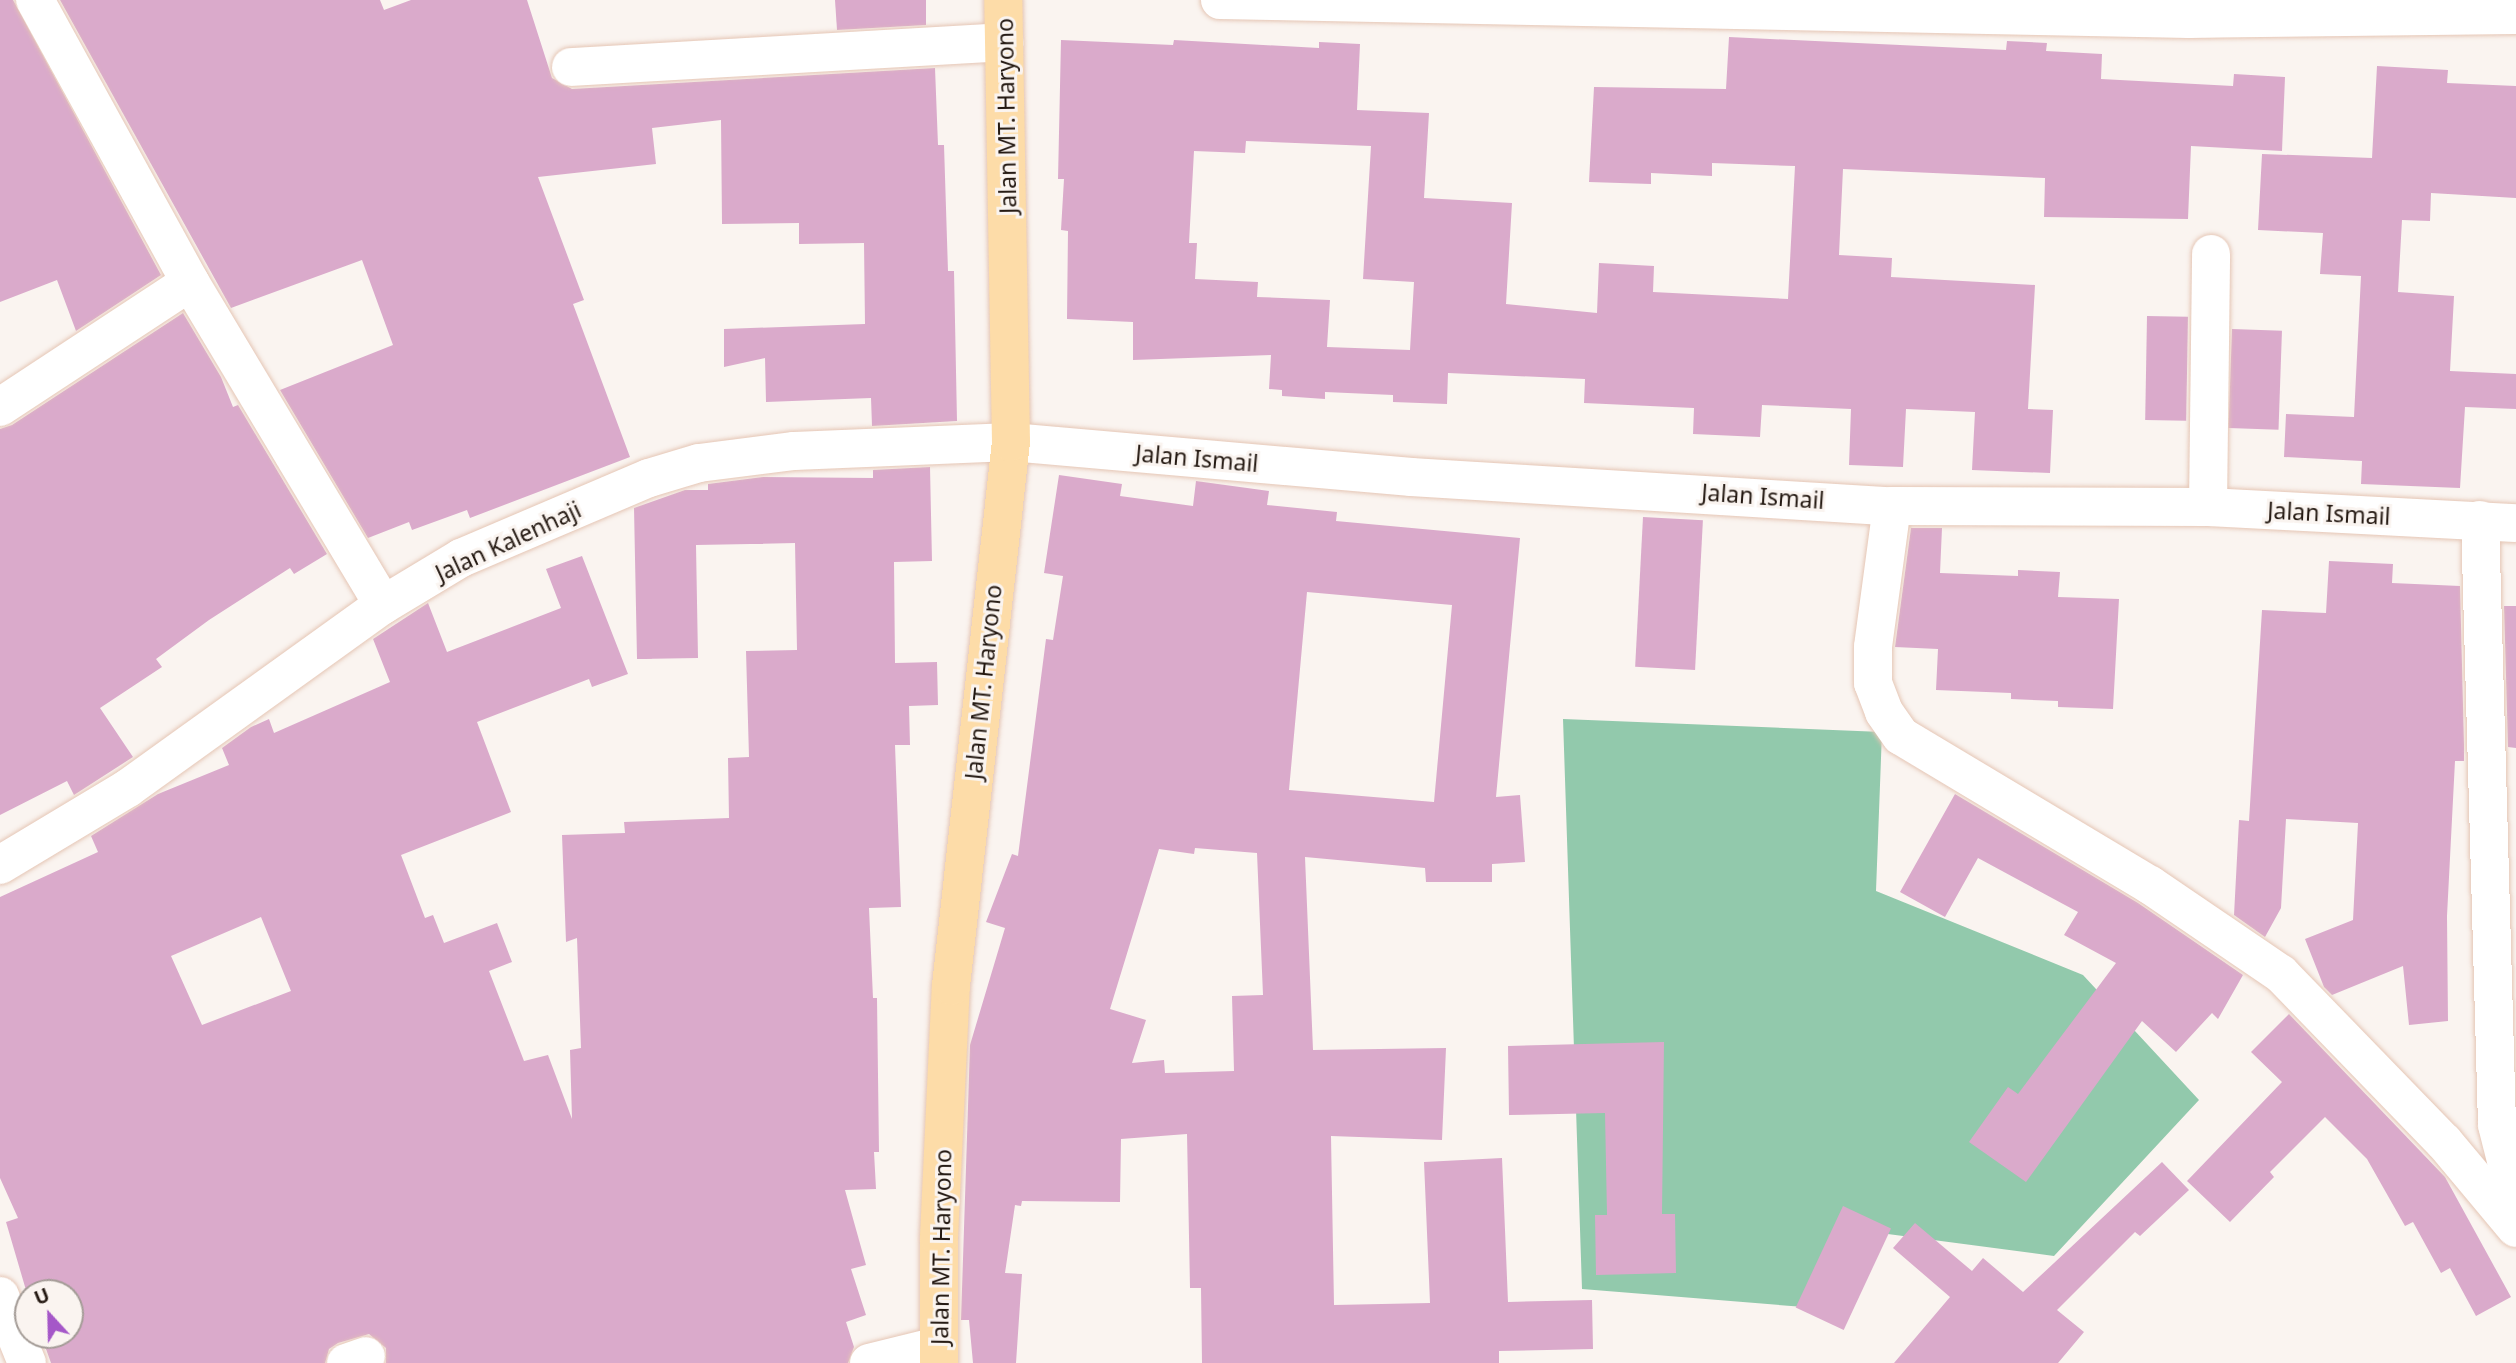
<!DOCTYPE html>
<style>
body{margin:0}
#map{position:relative;width:2516px;height:1363px;overflow:hidden;background:#faf4f0;font-family:"Noto Sans",sans-serif}
div>[style]{position:absolute}
[style*='--x']{left:calc(var(--x)*1px);top:calc(var(--y)*1px);width:calc(var(--w)*1px);rotate:calc(var(--a)*1deg)}
.forest>*{inset:0;background:#92c9ac}
.building>*{inset:0;background:#daaacb;transform-origin:0 0}
.roads{filter:drop-shadow(0 0 2px #e5c6b5) drop-shadow(0 0 2px #e5c6b5)}
.minor>*{height:38px;margin:-19px;padding:0 19px;transform-origin:19px;border-radius:19px;background:#fff}
.primary>*{height:38px;margin:-19px;padding:0 19px;transform-origin:19px;border-radius:19px;background:#fddca8}
span{translate:-50% -50%;white-space:nowrap;text-align:center;line-height:1.15;-webkit-text-stroke:6px #faf4f0;paint-order:stroke}
.street-label{font-size:23px;color:#241912}
.north{position:absolute;left:14px;top:1279px;width:70px;height:70px;box-sizing:border-box;background:#faf4f0;border:2px solid #a49c97;border-radius:50%;rotate:338deg;font-size:19px;font-weight:700;line-height:28px;text-align:center;color:#241912}
.north::after{content:'';display:block;margin:auto;width:24px;height:32px;background:#a557c8;clip-path:polygon(50% 0,100% 100%,50% 72%,0 100%)}
</style>
<div id="map">
<div class="forest">
<div style="clip-path:polygon(1563px 719px,1882px 732px,1876px 891px,2083px 975px,2199px 1100px,2054px 1256px,1865px 1231px,1804px 1307px,1582px 1289px)"></div>
</div>
<div class="building">
<div style="clip-path:polygon(0 0,13px 0,161px 275px,76px 331px,57px 280px,0 302px)"></div>
<div style="clip-path:polygon(60px 0,380px 0,384px 10px,411px 0,527px 0,552px 78px,572px 89px,935px 68px,938px 145px,944px 145px,948px 271px,954px 271px,957px 421px,872px 426px,871px 398px,766px 402px,765px 358px,724px 367px,724px 329px,865px 324px,864px 243px,799px 244px,799px 223px,722px 224px,721px 120px,652px 128px,656px 164px,538px 177px,584px 300px,573px 304px,630px 457px,470px 518px,467px 510px,412px 530px,409px 522px,368px 538px,280px 390px,393px 345px,362px 260px,231px 308px)"></div>
<div style="clip-path:polygon(835px 0,926px 0,926px 25px,837px 30px)"></div>
<div style="clip-path:polygon(evenodd,1729px 37px,2006px 50px,2007px 41px,2047px 43px,2046px 51px,2102px 54px,2101px 79px,2233px 86px,2234px 74px,2285px 77px,2282px 151px,2191px 146px,2188px 219px,2044px 217px,2045px 178px,1843px 169px,1839px 255px,1892px 258px,1891px 277px,2035px 285px,2028px 409px,2053px 410px,2050px 473px,1972px 470px,1975px 412px,1906px 409px,1903px 467px,1849px 465px,1851px 409px,1762px 405px,1760px 437px,1693px 434px,1694px 408px,1584px 403px,1585px 379px,1448px 373px,1447px 404px,1393px 402px,1393px 395px,1325px 392px,1325px 399px,1282px 396px,1282px 390px,1269px 389px,1271px 355px,1133px 360px,1133px 322px,1067px 319px,1068px 231px,1061px 230px,1064px 179px,1058px 179px,1061px 40px,1173px 45px,1174px 40px,1319px 48px,1319px 42px,1360px 44px,1357px 110px,1429px 113px,1424px 198px,1512px 203px,1506px 304px,1597px 313px,1599px 263px,1654px 266px,1653px 292px,1788px 299px,1795px 166px,1712px 163px,1712px 176px,1651px 173px,1651px 184px,1589px 182px,1594px 87px,1726px 89px,1729px 37px,1246px 141px,1371px 146px,1363px 279px,1414px 282px,1410px 350px,1327px 347px,1330px 300px,1257px 297px,1258px 282px,1195px 279px,1197px 243px,1189px 243px,1194px 151px,1245px 153px,1246px 141px)"></div>
<div style="clip-path:polygon(2377px 66px,2448px 70px,2447px 83px,2516px 86px,2516px 198px,2431px 193px,2430px 221px,2402px 220px,2398px 292px,2454px 296px,2450px 371px,2516px 374px,2516px 409px,2465px 407px,2460px 488px,2361px 484px,2362px 461px,2284px 457px,2286px 414px,2354px 417px,2361px 276px,2320px 274px,2323px 233px,2258px 230px,2262px 154px,2372px 158px)"></div>
<div style="clip-path:polygon(183px 313px,221px 377px,233px 407px,238px 405px,327px 554px,294px 574px,290px 568px,209px 620px,156px 659px,162px 667px,100px 708px,133px 757px,74px 795px,67px 781px,0 815px,0 429px,12px 425px)"></div>
<div style="left:2147px;top:316px;width:41px;height:104px;rotate:1deg"></div>
<div style="left:2232px;top:329px;width:50px;height:99px;rotate:2deg"></div>
<div style="clip-path:polygon(evenodd,930px 467px,932px 561px,894px 562px,895px 663px,937px 662px,938px 705px,909px 706px,910px 745px,895px 745px,901px 907px,869px 908px,873px 998px,877px 998px,879px 1152px,874px 1152px,876px 1189px,845px 1190px,866px 1265px,851px 1269px,866px 1315px,846px 1322px,854px 1347px,848px 1363px,386px 1363px,386px 1348px,369px 1334px,338px 1343px,329px 1349px,325px 1363px,51px 1363px,41px 1335px,70px 1335px,70px 1293px,28px 1293px,28px 1297px,6px 1222px,18px 1218px,0 1178px,0 897px,98px 852px,91px 836px,158px 794px,229px 765px,222px 748px,251px 727px,269px 719px,274px 733px,390px 682px,373px 639px,428px 603px,447px 652px,561px 608px,546px 569px,582px 556px,628px 674px,592px 687px,589px 679px,477px 722px,511px 812px,401px 855px,425px 918px,433px 915px,444px 943px,497px 923px,512px 962px,489px 971px,524px 1061px,548px 1055px,572px 1119px,570px 1050px,581px 1048px,577px 938px,566px 942px,562px 835px,625px 833px,624px 822px,729px 818px,728px 758px,749px 757px,746px 651px,797px 650px,795px 543px,696px 545px,698px 658px,637px 659px,634px 508px,685px 490px,708px 490px,708px 484px,763px 477px,873px 478px,873px 470px,930px 467px,261px 917px,291px 991px,202px 1025px,171px 956px,261px 917px)"></div>
<div style="clip-path:polygon(evenodd,1059px 475px,1122px 484px,1120px 496px,1193px 506px,1196px 481px,1269px 491px,1267px 505px,1337px 512px,1336px 521px,1520px 538px,1496px 797px,1520px 795px,1525px 862px,1492px 864px,1492px 882px,1426px 882px,1425px 868px,1305px 857px,1313px 1050px,1446px 1048px,1442px 1140px,1331px 1136px,1334px 1305px,1430px 1303px,1424px 1162px,1502px 1158px,1508px 1302px,1592px 1300px,1593px 1349px,1499px 1351px,1499px 1363px,1202px 1363px,1201px 1288px,1190px 1288px,1187px 1134px,1121px 1139px,1120px 1202px,1022px 1201px,1021px 1206px,1015px 1205px,1005px 1273px,1022px 1274px,1016px 1363px,973px 1363px,969px 1320px,961px 1320px,970px 1045px,1005px 928px,986px 922px,1012px 854px,1018px 856px,1046px 639px,1053px 640px,1063px 576px,1044px 573px,1059px 475px,1307px 592px,1452px 605px,1434px 802px,1289px 790px,1307px 592px,1059px 475px,1195px 848px,1257px 853px,1263px 995px,1232px 996px,1234px 1071px,1165px 1073px,1164px 1060px,1132px 1063px,1146px 1020px,1110px 1009px,1159px 849px,1194px 854px,1195px 848px)"></div>
<div style="left:1643px;top:517px;width:60px;height:150px;rotate:3deg"></div>
<div style="clip-path:polygon(1911px 528px,1942px 528px,1940px 573px,2018px 576px,2018px 570px,2060px 572px,2058px 597px,2119px 599px,2113px 709px,2058px 707px,2058px 701px,2011px 699px,2011px 693px,1936px 690px,1938px 649px,1895px 647px)"></div>
<div style="clip-path:polygon(2329px 561px,2393px 564px,2392px 583px,2460px 586px,2464px 745px,2464px 761px,2455px 761px,2447px 916px,2448px 1021px,2409px 1025px,2403px 966px,2332px 995px,2324px 987px,2305px 939px,2353px 920px,2358px 823px,2286px 819px,2281px 908px,2265px 937px,2234px 915px,2239px 820px,2249px 821px,2262px 610px,2326px 613px)"></div>
<div style="clip-path:polygon(2504px 606px,2516px 606px,2516px 748px,2508px 747px)"></div>
<div style="clip-path:polygon(1955px 794px,2138px 903px,2243px 975px,2218px 1019px,2212px 1013px,2176px 1052px,2142px 1021px,2026px 1182px,1969px 1142px,2008px 1087px,2018px 1094px,2116px 963px,2064px 935px,2078px 912px,1978px 858px,1945px 917px,1900px 892px)"></div>
<div style="clip-path:polygon(2289px 1014px,2445px 1177px,2511px 1297px,2476px 1316px,2450px 1268px,2441px 1273px,2413px 1222px,2405px 1226px,2367px 1159px,2325px 1117px,2270px 1172px,2274px 1177px,2230px 1222px,2187px 1181px,2282px 1082px,2251px 1052px)"></div>
<div style="clip-path:polygon(1664px 1042px,1662px 1214px,1675px 1214px,1676px 1273px,1596px 1275px,1595px 1215px,1607px 1215px,1605px 1113px,1509px 1115px,1508px 1046px)"></div>
<div style="clip-path:polygon(2162px 1162px,2189px 1190px,2140px 1236px,2135px 1232px,2057px 1310px,2084px 1332px,2058px 1363px,1894px 1363px,1950px 1297px,1893px 1248px,1915px 1223px,1972px 1271px,1983px 1258px,2023px 1292px)"></div>
<div style="left:1843px;top:1206px;width:53px;height:112px;rotate:25deg"></div>
</div>
<div class="roads">
<div class="minor">
<div style="--x:35;--y:0;--w:322;--a:61.2"></div>
<div style="--x:190;--y:282;--w:376;--a:59.1"></div>
<div style="--x:1220;--y:0;--w:969;--a:1.12"></div>
<div style="--x:2189;--y:19;--w:327;--a:-0.7"></div>
<div style="--x:571;--y:67;--w:434;--a:-3.3"></div>
<div style="--x:0;--y:407;--w:227;--a:-33.3"></div>
<div style="--x:1892;--y:506;--w:142;--a:97.7"></div>
<div style="--x:1873;--y:647;--w:36;--a:90"></div>
<div style="--x:1873;--y:683;--w:31;--a:69"></div>
<div style="--x:1884;--y:712;--w:29;--a:55"></div>
<div style="--x:1901;--y:736;--w:290;--a:30.9"></div>
<div style="--x:2150;--y:885;--w:158;--a:34.2"></div>
<div style="--x:2281;--y:974;--w:234;--a:45.9"></div>
<div style="--x:2444;--y:1142;--w:112;--a:50.1"></div>
<div style="--x:2208;--y:507;--w:253;--a:-89.3"></div>
<div style="--x:2480;--y:520;--w:605;--a:88.39"></div>
<div style="--x:2497;--y:1125;--w:77;--a:75.8"></div>
<div style="--x:0;--y:865;--w:149;--a:-31"></div>
<div style="--x:128;--y:788;--w:314;--a:-35.7"></div>
<div style="--x:383;--y:605;--w:91;--a:-31.1"></div>
<div style="--x:461;--y:558;--w:204;--a:-23.1"></div>
<div style="--x:649;--y:478;--w:52;--a:-16.7"></div>
<div style="--x:699;--y:463;--w:96;--a:-7.2"></div>
<div style="--x:794;--y:451;--w:217;--a:-2.4"></div>
<div style="--x:1011;--y:442;--w:402;--a:5"></div>
<div style="--x:1411;--y:477;--w:482;--a:3.5"></div>
<div style="--x:1892;--y:506;--w:316;--a:0.2"></div>
<div style="--x:2208;--y:507;--w:308;--a:3"></div>
<div style="--x:0;--y:1296;--w:72;--a:68.1"></div>
<div style="--x:346;--y:1363;--w:21;--a:-19"></div>
<div style="--x:869;--y:1363;--w:71;--a:-13.8"></div>
</div>
<div class="primary">
<div style="--x:939;--y:1363;--w:126;--a:-90"></div>
<div style="--x:939;--y:1237;--w:251;--a:-87.3"></div>
<div style="--x:951;--y:986;--w:547;--a:-83.71"></div>
<div style="--x:1011;--y:442;--w:442;--a:-91"></div>
</div>
</div>
<div class="street-label">
<span style="left:1006px;top:116px;rotate:-91deg">Jalan MT. Haryono</span>
<span style="left:1197px;top:458px;rotate:5deg">Jalan Ismail</span>
<span style="left:1763px;top:496px;rotate:4deg">Jalan Ismail</span>
<span style="left:2329px;top:513px;rotate:3deg">Jalan Ismail</span>
<span style="left:508px;top:541px;rotate:-25deg">Jalan Kalenhaji</span>
<span style="left:983px;top:682px;rotate:-84deg">Jalan MT. Haryono</span>
<span style="left:941px;top:1247px;rotate:-89deg">Jalan MT. Haryono</span>
</div>
<div class="north">U</div>
</div>
